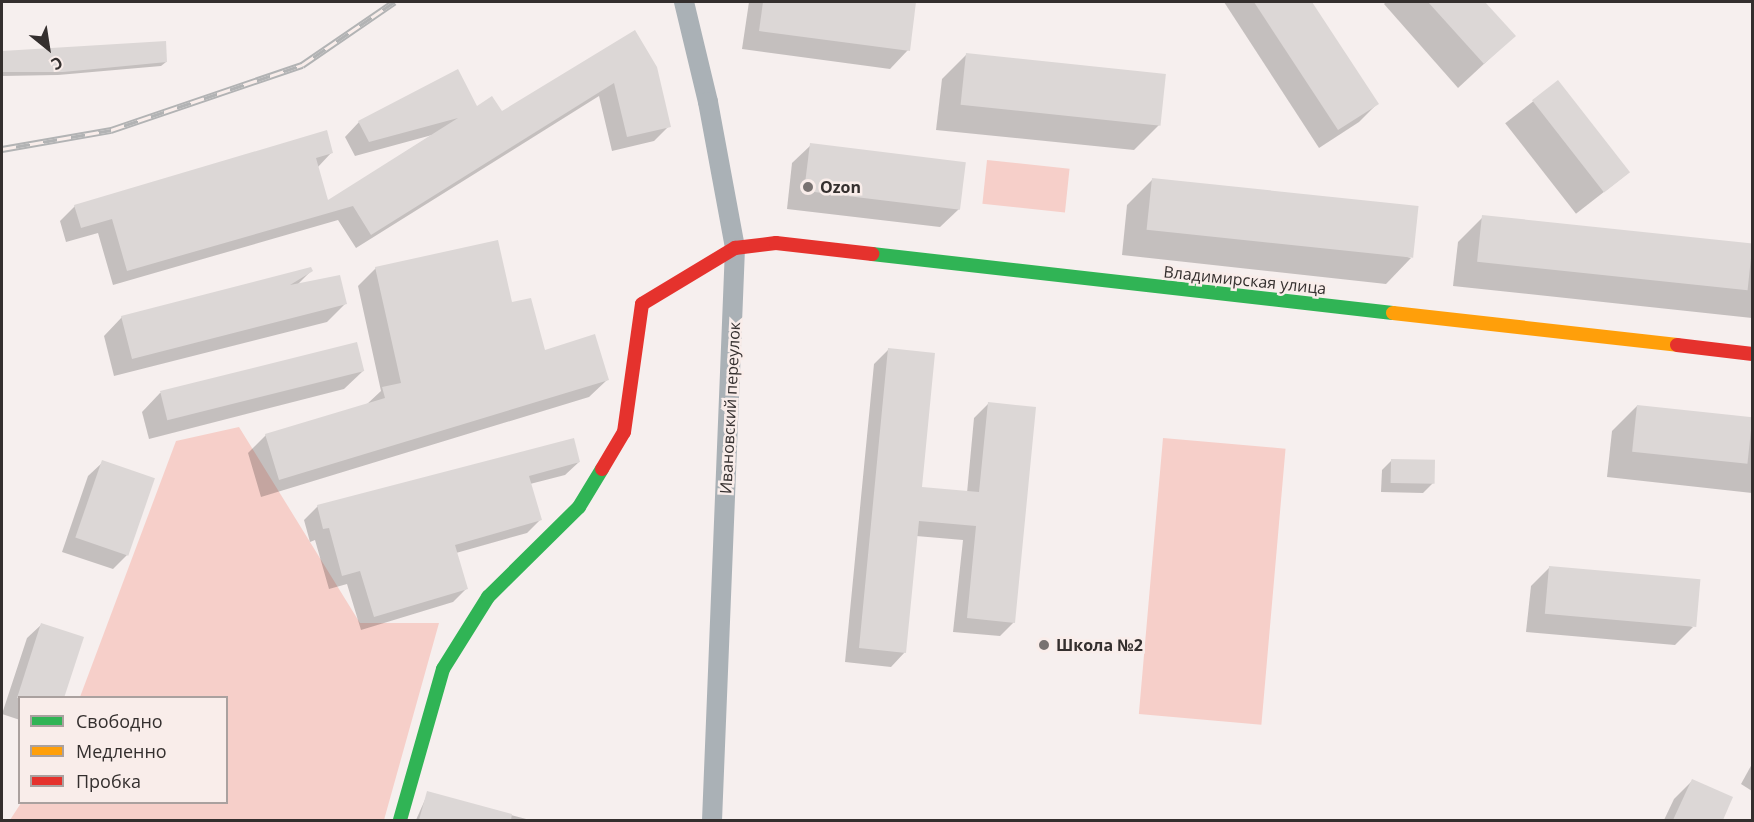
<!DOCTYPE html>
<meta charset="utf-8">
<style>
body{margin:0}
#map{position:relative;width:1754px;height:822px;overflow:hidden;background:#f6efee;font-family:"Open Sans",sans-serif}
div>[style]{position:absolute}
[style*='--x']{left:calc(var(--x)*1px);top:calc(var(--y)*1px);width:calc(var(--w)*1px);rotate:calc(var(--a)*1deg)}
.green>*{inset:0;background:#f6cfc9;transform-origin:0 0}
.shadow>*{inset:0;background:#0003;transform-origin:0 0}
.building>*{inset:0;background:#dcd7d6;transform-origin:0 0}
.street>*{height:20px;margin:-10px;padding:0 10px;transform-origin:10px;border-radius:10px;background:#aab1b6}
.fast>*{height:14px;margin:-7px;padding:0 7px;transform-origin:7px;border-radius:7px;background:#30b455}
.slow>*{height:14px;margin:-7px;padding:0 7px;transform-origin:7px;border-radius:7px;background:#ff9f0a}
.jam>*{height:14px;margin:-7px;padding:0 7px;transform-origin:7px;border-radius:7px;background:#e5322d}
.rail>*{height:7px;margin-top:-3.5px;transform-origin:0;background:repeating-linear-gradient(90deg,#f9edea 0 14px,#b2b3b4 0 28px);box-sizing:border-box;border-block:2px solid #b2b3b4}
.dots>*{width:16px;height:16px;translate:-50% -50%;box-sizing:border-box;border:3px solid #f9edea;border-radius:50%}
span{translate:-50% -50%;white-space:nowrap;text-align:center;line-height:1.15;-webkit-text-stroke:5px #f9edea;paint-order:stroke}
.poi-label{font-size:16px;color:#342f2e;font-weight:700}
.left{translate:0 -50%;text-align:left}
.street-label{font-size:16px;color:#342f2e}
.frame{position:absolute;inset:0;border:3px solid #342f2e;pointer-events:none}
.legend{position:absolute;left:18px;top:696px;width:210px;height:108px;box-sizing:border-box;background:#f9edea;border:2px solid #aaa19f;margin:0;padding:8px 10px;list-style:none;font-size:18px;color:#342f2e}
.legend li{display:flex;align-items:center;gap:12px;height:30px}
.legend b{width:30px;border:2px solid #aaa19f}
.north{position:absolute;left:18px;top:18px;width:60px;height:60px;-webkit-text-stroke:4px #f9edea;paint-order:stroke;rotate:150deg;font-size:16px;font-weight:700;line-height:24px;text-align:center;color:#342f2e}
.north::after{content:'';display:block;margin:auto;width:21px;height:27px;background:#342f2e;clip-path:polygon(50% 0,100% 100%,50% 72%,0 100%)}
</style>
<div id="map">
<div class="green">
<div style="left:987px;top:160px;width:83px;height:44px;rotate:6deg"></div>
<div style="clip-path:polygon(239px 427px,360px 623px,439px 623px,384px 820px,10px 820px,21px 803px,226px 802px,226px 698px,80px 697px,176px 441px)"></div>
<div style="left:1163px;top:438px;width:123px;height:277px;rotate:5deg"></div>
</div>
<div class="shadow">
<div style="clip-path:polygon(897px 2px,914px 4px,908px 50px,890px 69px,742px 49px,749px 2px)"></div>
<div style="clip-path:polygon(1224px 2px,1311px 2px,1377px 104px,1359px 122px,1319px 148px)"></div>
<div style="clip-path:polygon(1386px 2px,1483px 2px,1514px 36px,1458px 88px,1384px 4px)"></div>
<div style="clip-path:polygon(634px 32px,669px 126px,654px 141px,612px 151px,599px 96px,356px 248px,338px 220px,113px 285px,98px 233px,66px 242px,60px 221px,75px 206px,332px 152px,317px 168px,327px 202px,432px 135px,355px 156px,345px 137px,359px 122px,476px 108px,501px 113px)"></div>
<div style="clip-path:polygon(61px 51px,166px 62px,161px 66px,58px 75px,2px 76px,2px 52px)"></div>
<div style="clip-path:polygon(967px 54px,1159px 125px,1134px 150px,936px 130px,942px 79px)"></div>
<div style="left:1558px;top:82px;width:115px;height:67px;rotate:52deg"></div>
<div style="clip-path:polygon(811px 145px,959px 209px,940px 227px,787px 209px,792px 163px)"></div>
<div style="clip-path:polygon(1152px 180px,1411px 258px,1386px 284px,1122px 255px,1127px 205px)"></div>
<div style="clip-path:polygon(1483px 217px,1752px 245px,1752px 318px,1453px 286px,1458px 242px)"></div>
<div style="clip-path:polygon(376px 268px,544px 352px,607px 380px,589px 397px,261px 497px,248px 453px,266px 435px,366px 405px,381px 391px,358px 286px)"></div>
<div style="clip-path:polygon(311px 271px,296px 286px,346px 303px,327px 322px,114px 376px,104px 336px,122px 317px)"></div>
<div style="clip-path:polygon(888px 350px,921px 488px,967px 493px,974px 418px,988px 404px,1014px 622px,1000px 636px,953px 632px,963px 540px,916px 536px,905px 652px,891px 667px,845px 662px,874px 364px)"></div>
<div style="clip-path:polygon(363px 371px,344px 389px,149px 439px,142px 412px,160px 393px)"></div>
<div style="clip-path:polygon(1637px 406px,1752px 419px,1752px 493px,1607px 477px,1612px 431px)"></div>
<div style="clip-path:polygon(1391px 461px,1433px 483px,1423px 493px,1381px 492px,1382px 470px)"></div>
<div style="clip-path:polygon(103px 462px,153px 479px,127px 555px,113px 569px,62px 552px,88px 476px)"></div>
<div style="clip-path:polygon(579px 462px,565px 475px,530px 484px,540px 520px,527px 533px,456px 553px,467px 588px,453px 602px,361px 630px,347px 584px,329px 589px,315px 540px,310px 542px,304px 520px,318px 506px)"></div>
<div style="clip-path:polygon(1549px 568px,1693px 627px,1675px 645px,1526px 632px,1531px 586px)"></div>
<div style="clip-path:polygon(42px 624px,20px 698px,20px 720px,2px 714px,27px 638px)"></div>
<div style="clip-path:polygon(1752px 764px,1752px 791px,1741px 784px)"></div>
<div style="clip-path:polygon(1692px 781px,1731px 798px,1721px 820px,1664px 820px,1674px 799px)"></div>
<div style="clip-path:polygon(428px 793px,530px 820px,416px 820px)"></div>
</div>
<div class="building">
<div style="clip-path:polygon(763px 2px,916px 2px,910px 51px,759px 31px)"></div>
<div style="clip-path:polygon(1254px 2px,1312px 2px,1379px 104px,1338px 130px)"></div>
<div style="clip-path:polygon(1428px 2px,1485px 2px,1516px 36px,1484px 64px)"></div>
<div style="clip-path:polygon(635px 30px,657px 67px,671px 127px,627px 137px,614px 83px,371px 235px,353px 206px,127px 271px,112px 219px,81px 228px,74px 205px,327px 130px,333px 153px,316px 158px,328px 200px,458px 118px,369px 142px,358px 121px,458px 69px,477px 106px,492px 96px,502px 111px)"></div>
<div style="clip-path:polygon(166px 41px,167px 62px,63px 72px,2px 72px,2px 51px)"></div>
<div style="left:966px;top:53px;width:201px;height:52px;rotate:6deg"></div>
<div style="left:1558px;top:80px;width:117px;height:33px;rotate:52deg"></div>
<div style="left:810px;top:143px;width:157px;height:48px;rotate:7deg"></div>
<div style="left:1152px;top:178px;width:268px;height:52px;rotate:6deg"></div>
<div style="left:1482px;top:215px;width:272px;height:47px;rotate:6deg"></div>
<div style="clip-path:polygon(498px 240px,512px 302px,531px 298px,545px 350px,595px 334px,609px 380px,279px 480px,265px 434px,385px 398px,382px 387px,401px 383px,375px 267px)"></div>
<div style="clip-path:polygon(311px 267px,313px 271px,290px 285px,340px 275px,347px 304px,132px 359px,121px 316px)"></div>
<div style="left:357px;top:342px;width:30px;height:203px;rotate:76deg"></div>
<div style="clip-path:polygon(888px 348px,935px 353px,922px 487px,979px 492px,988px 402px,1036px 407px,1015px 623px,967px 618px,976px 526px,919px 521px,906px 653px,859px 648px)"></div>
<div style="left:1637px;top:405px;width:116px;height:47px;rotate:6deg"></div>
<div style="clip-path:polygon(574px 438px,580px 462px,529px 476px,542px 520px,455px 545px,468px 589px,374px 617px,360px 571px,342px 576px,329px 528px,323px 529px,317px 505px)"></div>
<div style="left:1391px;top:459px;width:44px;height:24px;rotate:1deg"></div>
<div style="left:102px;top:460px;width:56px;height:82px;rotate:19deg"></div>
<div style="left:1549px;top:566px;width:152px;height:48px;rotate:5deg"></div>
<div style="clip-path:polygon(41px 623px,84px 637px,64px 698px,17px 698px)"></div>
<div style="clip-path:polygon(1692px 779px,1733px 797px,1723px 820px,1673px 820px)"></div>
<div style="clip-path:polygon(427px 791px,512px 814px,511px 820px,419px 820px)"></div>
</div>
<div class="street">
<div style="--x:684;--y:2;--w:103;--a:76.5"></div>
<div style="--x:708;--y:102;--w:148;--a:79.5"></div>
<div style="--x:735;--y:248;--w:572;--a:92.3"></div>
</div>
<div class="fast">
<div style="--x:872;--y:254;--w:524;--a:6.46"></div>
<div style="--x:400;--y:820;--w:157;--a:-74.1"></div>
<div style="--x:443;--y:669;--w:85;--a:-58"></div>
<div style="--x:488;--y:597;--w:128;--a:-44.7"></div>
<div style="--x:579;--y:507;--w:44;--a:-58.8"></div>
</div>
<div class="slow">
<div style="--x:1393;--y:313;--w:286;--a:6.4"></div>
</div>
<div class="jam">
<div style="--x:1677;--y:345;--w:76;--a:6.8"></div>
<div style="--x:602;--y:469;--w:43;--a:-59.3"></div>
<div style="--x:624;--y:432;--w:129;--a:-82"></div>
<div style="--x:642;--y:304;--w:109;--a:-31.1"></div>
<div style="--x:735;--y:248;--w:41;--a:-7"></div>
<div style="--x:776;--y:243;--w:97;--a:6.5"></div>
</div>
<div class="rail">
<div style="--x:2;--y:149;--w:111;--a:-9.9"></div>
<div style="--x:111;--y:130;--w:202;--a:-18.8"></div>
<div style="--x:302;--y:65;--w:112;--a:-34.4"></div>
</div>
<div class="dots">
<div style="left:808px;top:187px;background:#787271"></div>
<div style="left:1044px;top:645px;background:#787271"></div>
</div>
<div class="poi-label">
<span class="left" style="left:820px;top:187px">Ozon</span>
<span class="left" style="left:1056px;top:645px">Школа №2</span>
</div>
<div class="street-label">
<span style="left:1245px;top:280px;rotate:6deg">Владимирская улица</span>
<span style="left:730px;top:408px;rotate:-87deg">Ивановский переулок</span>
</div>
<div class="frame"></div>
<ul class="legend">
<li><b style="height:8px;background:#30b455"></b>Свободно</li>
<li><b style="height:8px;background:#ff9f0a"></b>Медленно</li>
<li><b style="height:8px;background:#e5322d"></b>Пробка</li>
</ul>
<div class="north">С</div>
</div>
